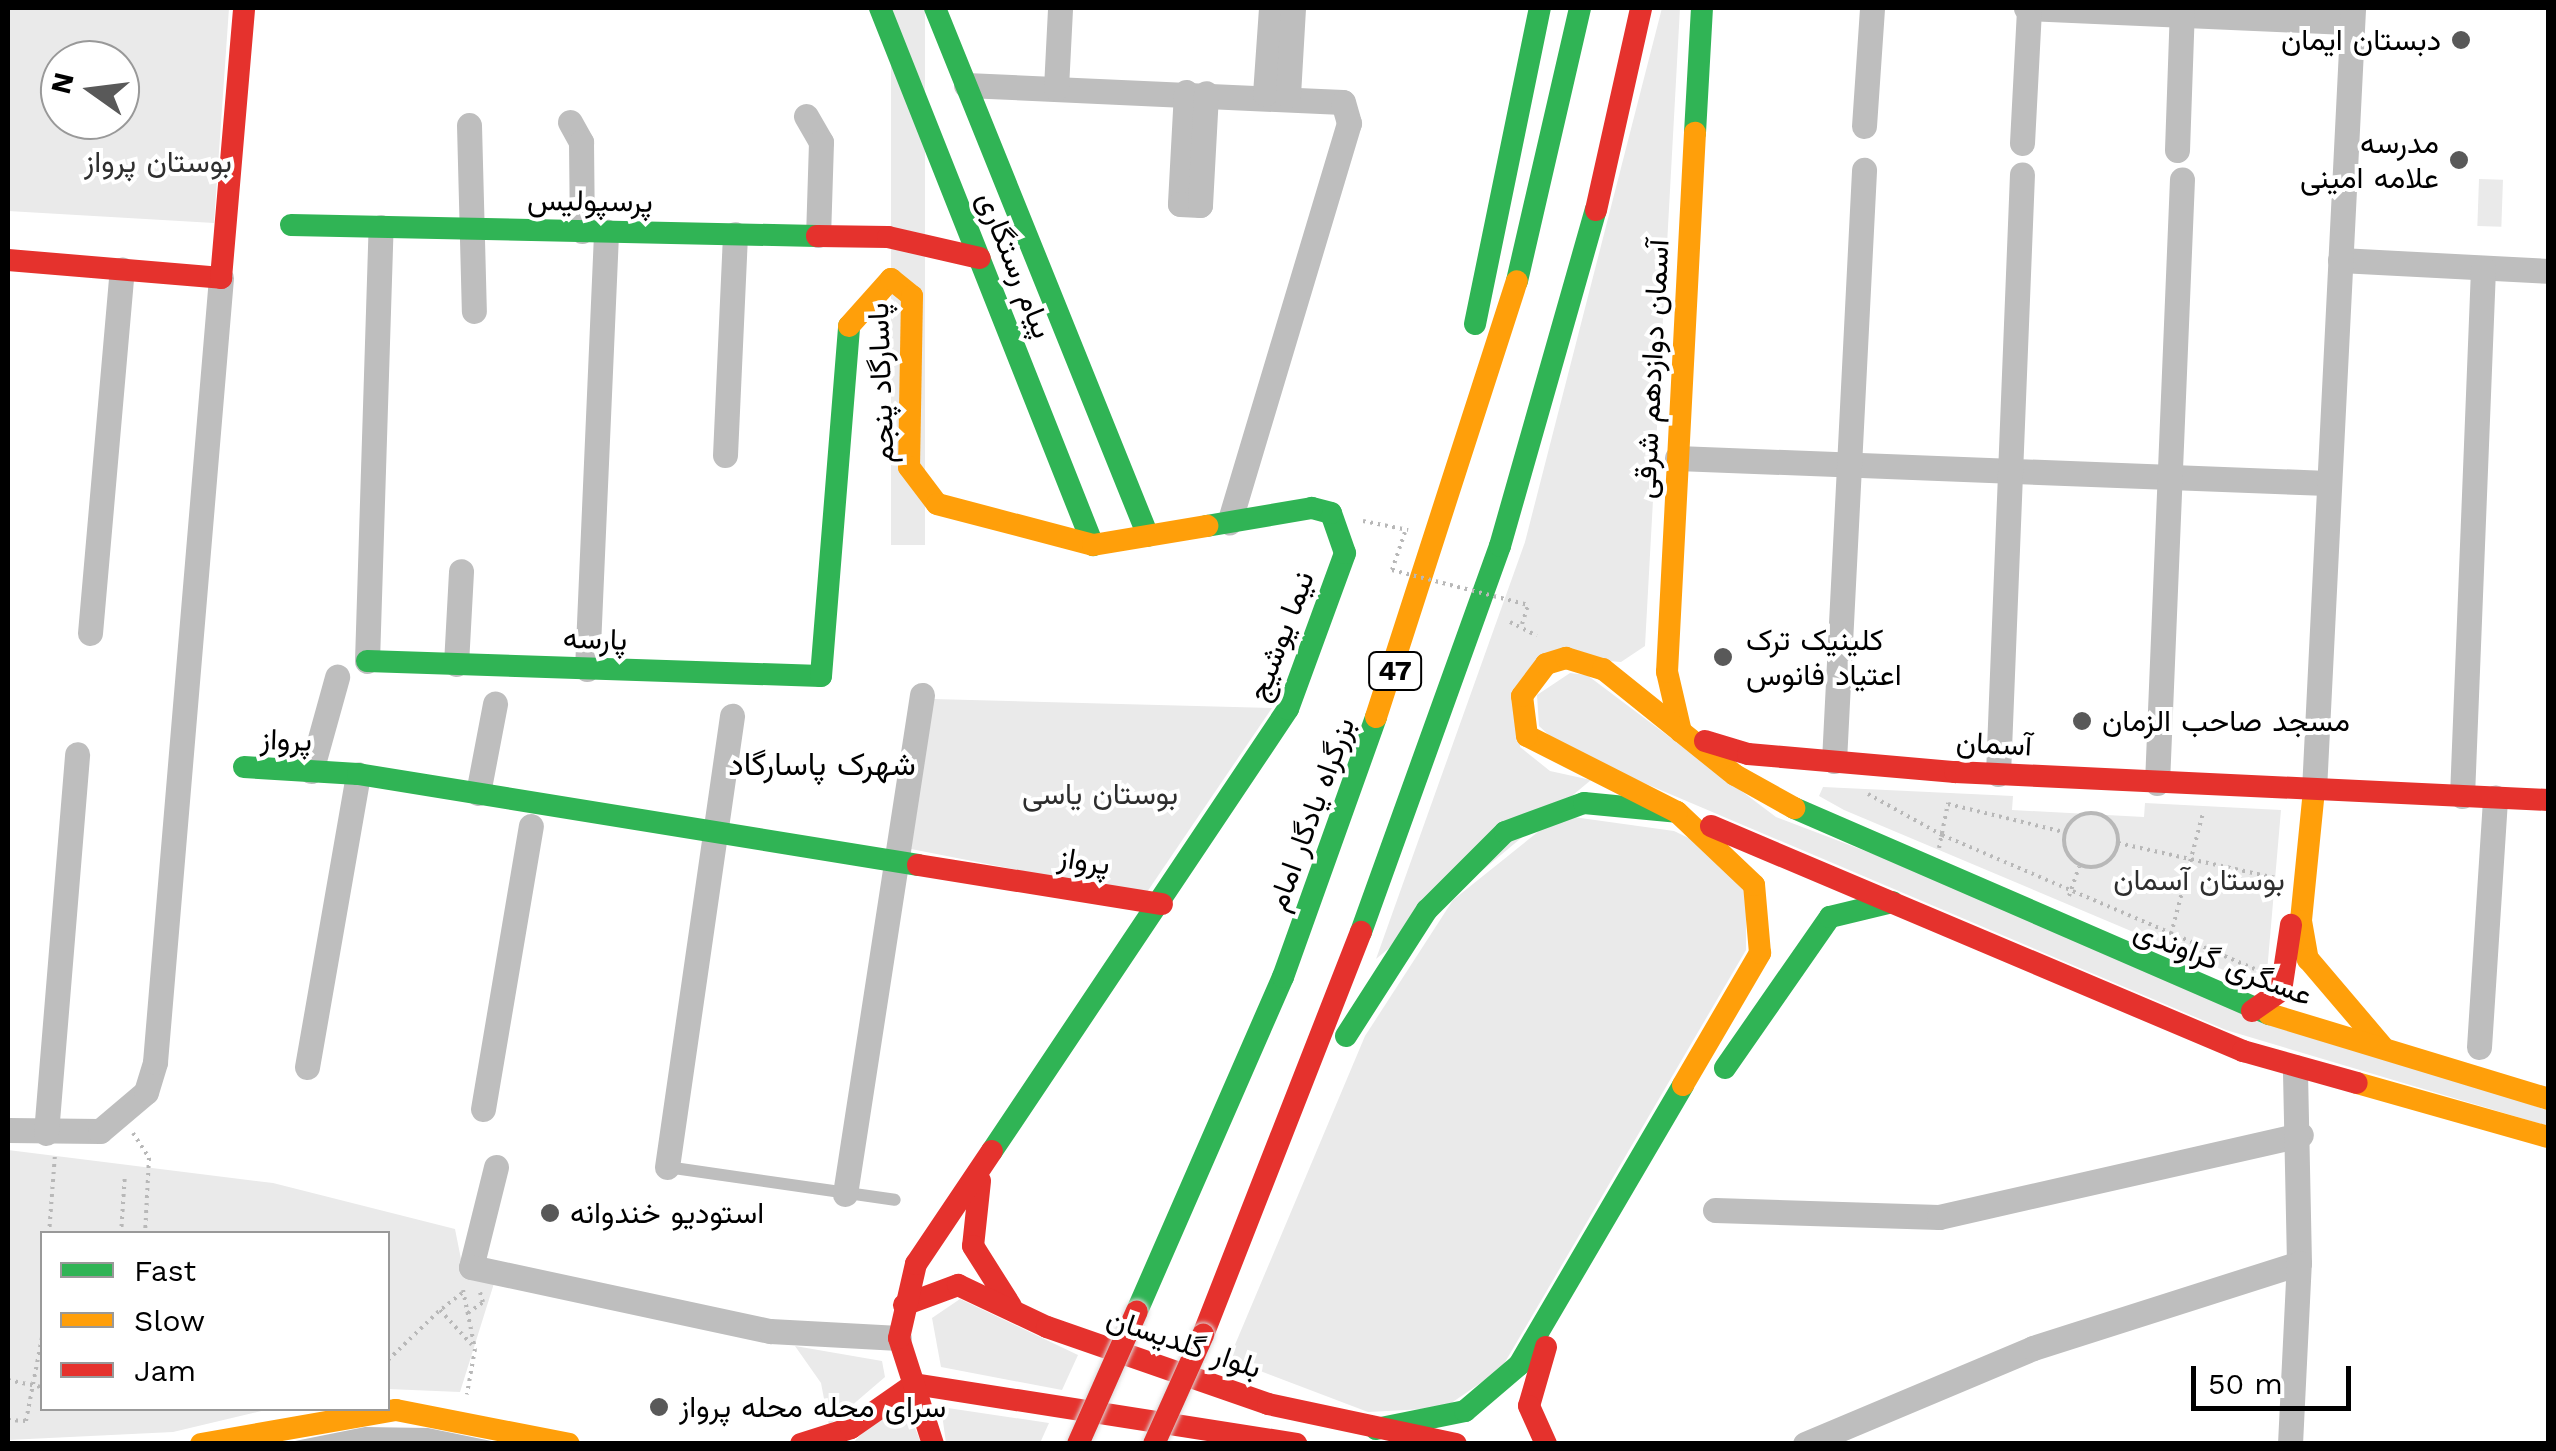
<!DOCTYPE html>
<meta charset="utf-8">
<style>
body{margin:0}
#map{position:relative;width:2556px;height:1451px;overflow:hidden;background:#fff;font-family:"Work Sans",Vazirmatn,sans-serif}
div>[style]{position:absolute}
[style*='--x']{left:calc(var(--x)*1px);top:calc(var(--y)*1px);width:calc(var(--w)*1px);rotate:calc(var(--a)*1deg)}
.green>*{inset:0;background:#eaeaea;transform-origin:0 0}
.water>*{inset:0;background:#bcbcbc}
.path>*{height:4px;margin-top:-2px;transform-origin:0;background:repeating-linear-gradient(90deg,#b8b8b8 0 2.5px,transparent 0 7.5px)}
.path>.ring{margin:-2px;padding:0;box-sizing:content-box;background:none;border:4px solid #b8b8b8;border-radius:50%}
.lane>*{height:12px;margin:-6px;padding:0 6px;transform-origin:6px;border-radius:6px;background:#bebebe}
.street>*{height:25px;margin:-12.5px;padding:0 12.5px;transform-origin:12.5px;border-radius:12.5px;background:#bebebe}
.fast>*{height:22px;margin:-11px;padding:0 11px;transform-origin:11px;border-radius:11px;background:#30b455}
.slow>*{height:22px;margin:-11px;padding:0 11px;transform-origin:11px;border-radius:11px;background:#ff9f0a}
.jam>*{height:22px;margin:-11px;padding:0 11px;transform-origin:11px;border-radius:11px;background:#e5322d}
.path-bridge>*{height:4px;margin-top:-2px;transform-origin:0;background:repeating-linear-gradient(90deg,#b8b8b8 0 2.5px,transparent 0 7.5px)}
.bridges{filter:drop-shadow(0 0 2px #dbdbdb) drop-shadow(0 0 2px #dbdbdb)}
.jam-bridge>*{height:22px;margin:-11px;padding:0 11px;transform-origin:11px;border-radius:11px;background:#e5322d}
.dots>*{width:28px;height:28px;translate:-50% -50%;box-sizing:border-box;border:5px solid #fff;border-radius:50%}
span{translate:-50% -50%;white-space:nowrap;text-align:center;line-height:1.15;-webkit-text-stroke:8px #fff;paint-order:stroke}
.shield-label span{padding:2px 8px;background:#fff;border:2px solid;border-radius:8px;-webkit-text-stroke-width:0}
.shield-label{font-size:28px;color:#000;font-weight:700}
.poi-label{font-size:30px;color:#000}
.right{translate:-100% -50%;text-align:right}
.left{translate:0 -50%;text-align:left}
.park-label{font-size:30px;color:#2f2f2f}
.street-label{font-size:30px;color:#000}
.neighbourhood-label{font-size:32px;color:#000}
.frame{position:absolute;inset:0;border:10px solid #000;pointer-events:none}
.legend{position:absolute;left:40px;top:1231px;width:350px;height:180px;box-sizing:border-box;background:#fff;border:2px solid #999;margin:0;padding:12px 18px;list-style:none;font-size:30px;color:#000}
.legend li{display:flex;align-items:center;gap:20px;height:50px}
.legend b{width:50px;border:2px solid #999}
.north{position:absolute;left:40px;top:40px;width:100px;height:100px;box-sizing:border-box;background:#fff;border:2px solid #999;border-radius:50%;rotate:284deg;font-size:28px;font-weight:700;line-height:40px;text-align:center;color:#000}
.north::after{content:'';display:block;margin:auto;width:35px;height:45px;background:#595959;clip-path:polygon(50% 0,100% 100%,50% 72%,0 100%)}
.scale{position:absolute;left:2191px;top:1366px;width:160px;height:45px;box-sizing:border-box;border:5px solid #000;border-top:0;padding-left:12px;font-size:30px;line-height:35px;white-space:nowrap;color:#000;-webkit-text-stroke:8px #fff;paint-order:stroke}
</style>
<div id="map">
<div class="green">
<div style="clip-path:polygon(evenodd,8px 8px,229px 8px,214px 223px,8px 211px,8px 8px,60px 60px,120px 60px,120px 120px,60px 120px,60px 60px)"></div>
<div style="left:891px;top:8px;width:34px;height:537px"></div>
<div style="clip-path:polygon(1662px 8px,1680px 8px,1645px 646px,1621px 662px,1542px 655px,1520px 747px,1550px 771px,1591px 780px,1376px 959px,1525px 542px)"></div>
<div style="left:2479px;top:179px;width:24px;height:47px;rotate:2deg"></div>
<div style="clip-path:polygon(1570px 673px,1587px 675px,1776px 817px,2548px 1111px,2548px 1126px,2226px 1030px,1564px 749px,1539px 726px,1537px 695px)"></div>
<div style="clip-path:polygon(933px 699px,1272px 708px,1145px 895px,911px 849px)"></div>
<div style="clip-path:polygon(1823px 787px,2013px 796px,2012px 810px,2144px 817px,2145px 803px,2281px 810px,2267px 972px,2259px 985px,1844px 810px,1819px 796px)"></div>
<div style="clip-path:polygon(1559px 815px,1674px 831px,1714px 850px,1746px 889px,1746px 950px,1501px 1369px,1444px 1408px,1368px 1412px,1229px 1359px,1365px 1036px,1453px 900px)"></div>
<div style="clip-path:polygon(8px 1150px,273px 1183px,455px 1229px,463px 1269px,496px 1277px,460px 1392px,388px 1389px,388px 1234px,42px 1234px,42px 1408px,270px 1409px,173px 1432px,8px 1440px)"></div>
<div style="clip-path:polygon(960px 1299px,1078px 1355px,1062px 1390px,941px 1367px,932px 1318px)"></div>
<div style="clip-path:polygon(795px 1346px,882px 1361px,885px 1377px,829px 1425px,821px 1383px)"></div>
<div style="clip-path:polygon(901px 1392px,921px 1443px,852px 1444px)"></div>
<div style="clip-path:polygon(941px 1407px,1049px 1423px,1040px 1443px,946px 1443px)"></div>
</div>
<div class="water">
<div style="clip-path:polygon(365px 1427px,428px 1428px,506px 1444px,280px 1444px)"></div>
</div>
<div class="path">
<div style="--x:1363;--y:521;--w:46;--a:11.3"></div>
<div style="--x:1392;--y:570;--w:40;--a:-71.1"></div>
<div style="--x:1510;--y:622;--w:30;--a:27"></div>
<div style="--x:1522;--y:624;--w:20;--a:-72"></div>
<div style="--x:1868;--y:794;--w:85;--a:29"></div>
<div style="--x:1942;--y:835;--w:340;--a:23.2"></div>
<div style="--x:1948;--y:804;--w:119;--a:13.6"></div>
<div class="ring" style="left:2064px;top:813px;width:50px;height:50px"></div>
<div style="--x:2118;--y:843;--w:166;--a:12.5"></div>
<div style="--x:1939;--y:848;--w:46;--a:-78.7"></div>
<div style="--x:2069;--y:896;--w:31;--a:-71"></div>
<div style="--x:2171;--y:934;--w:125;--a:-75.2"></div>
<div style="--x:133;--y:1133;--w:30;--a:57"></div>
<div style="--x:149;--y:1158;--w:76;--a:93"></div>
<div style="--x:49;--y:1234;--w:80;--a:-85.7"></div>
<div style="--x:121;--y:1234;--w:60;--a:-86.2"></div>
<div style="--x:463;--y:1290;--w:60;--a:78.5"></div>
<div style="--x:475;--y:1349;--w:46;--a:100.1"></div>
<div style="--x:462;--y:1293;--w:28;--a:142"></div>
<div style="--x:440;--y:1310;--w:47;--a:47.6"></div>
<div style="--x:468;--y:1313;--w:19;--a:-36"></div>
<div style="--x:483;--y:1302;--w:10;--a:-107"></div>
<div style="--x:388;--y:1360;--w:72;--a:-43.9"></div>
<div style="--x:8;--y:1380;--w:35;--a:12"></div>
<div style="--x:8;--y:1420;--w:18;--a:3"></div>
<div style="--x:26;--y:1421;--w:86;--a:-79.2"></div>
</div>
<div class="lane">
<div style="--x:667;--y:1167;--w:230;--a:8.2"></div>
</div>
<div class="street">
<div style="--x:2026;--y:8;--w:326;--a:2.5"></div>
<div style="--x:966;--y:85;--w:377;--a:2.6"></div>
<div style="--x:1343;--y:102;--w:22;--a:74"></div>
<div style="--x:1349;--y:123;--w:417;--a:106.7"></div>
<div style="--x:1056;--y:88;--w:80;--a:-87.1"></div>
<div style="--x:1186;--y:92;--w:112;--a:93.1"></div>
<div style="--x:1180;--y:204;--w:20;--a:3"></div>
<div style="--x:1200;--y:205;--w:112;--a:-86.9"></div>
<div style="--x:1265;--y:94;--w:86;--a:-86"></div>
<div style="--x:1288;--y:95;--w:87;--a:-86.7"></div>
<div style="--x:806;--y:116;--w:30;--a:60"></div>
<div style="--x:821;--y:142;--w:93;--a:91.8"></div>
<div style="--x:570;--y:122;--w:23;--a:61"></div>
<div style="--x:581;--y:142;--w:89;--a:89.4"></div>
<div style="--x:469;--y:125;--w:186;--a:88.5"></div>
<div style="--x:1864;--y:126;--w:118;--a:-86.1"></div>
<div style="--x:2022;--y:143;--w:135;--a:-87"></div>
<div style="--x:2177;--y:150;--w:142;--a:-88"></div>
<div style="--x:2340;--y:260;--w:208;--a:3"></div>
<div style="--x:725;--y:455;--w:221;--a:-87.4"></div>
<div style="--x:1677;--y:458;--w:651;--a:2.2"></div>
<div style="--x:90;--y:633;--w:365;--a:-85"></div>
<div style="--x:367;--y:661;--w:434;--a:-88.2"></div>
<div style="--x:456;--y:664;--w:93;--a:-86.9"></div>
<div style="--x:587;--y:669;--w:438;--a:-87.5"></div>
<div style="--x:1834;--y:761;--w:592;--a:-87.09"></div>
<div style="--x:311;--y:771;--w:98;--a:-74.5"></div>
<div style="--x:1998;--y:774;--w:600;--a:-87.71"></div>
<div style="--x:2157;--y:783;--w:604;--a:-87.63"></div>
<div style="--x:2314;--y:790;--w:783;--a:-87.14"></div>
<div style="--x:478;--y:793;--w:91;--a:-79.2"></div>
<div style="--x:2462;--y:796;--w:528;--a:-87.72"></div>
<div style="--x:2479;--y:1047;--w:250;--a:-86.3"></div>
<div style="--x:307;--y:1067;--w:297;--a:-80.1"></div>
<div style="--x:483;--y:1109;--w:287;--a:-80.4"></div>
<div style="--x:8;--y:1130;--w:92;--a:0.6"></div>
<div style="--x:100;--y:1131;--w:60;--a:-40.3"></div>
<div style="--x:146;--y:1092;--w:31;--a:-73"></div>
<div style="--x:155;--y:1062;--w:787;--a:-85.19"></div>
<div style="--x:46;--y:1133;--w:380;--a:-85.3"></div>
<div style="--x:496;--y:1167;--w:103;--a:104"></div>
<div style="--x:471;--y:1267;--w:306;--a:12.1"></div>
<div style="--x:770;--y:1331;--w:129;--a:3.1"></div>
<div style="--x:667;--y:1167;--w:456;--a:-81.8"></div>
<div style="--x:845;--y:1194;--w:505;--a:-81.23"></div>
<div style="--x:1715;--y:1210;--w:224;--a:1.8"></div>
<div style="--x:1939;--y:1217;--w:371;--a:-12.8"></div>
<div style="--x:1805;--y:1444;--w:247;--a:-22.8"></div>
<div style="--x:2033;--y:1348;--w:279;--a:-17.7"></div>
<div style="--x:2299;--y:1263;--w:196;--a:-91.2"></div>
<div style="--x:2290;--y:1444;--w:181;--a:-87.2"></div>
</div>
<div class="fast">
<div style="--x:880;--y:8;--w:578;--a:68.36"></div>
<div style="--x:935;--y:8;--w:569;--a:68.03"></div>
<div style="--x:1695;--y:133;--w:125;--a:-86.8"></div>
<div style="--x:291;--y:225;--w:526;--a:1.2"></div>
<div style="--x:1517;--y:281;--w:280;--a:-77"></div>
<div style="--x:1475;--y:324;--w:323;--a:-78.4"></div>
<div style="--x:367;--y:661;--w:454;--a:1.9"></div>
<div style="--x:821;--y:676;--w:351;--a:-85.4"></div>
<div style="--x:244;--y:767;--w:114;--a:3.5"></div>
<div style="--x:358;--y:774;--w:567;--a:9.23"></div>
<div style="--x:1794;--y:808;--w:518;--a:23.45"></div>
<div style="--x:1361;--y:932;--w:410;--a:-70.2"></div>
<div style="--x:1500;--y:546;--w:349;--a:-74.1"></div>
<div style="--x:1346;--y:1036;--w:150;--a:-57.3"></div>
<div style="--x:1427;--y:910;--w:110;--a:-45"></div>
<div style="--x:1505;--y:832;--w:84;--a:-20.2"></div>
<div style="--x:1584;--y:803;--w:93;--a:5.5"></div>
<div style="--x:1725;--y:1068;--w:184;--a:-55.2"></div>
<div style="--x:1830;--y:917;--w:64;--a:-13.6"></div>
<div style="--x:992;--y:1151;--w:532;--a:-56.19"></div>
<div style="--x:1288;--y:709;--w:166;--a:-69.9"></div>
<div style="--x:1345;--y:553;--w:42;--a:-109.3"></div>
<div style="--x:1331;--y:513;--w:20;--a:-165"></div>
<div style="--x:1312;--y:508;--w:107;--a:170.3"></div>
<div style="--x:1137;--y:1311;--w:365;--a:-66.4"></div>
<div style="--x:1283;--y:977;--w:276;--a:-70.3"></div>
<div style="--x:1376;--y:1429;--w:91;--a:-11.4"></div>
<div style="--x:1465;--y:1411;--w:71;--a:-40.4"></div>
<div style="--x:1519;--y:1365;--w:324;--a:-59.6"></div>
</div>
<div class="slow">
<div style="--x:849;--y:326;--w:63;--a:-48.2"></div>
<div style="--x:891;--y:279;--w:27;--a:39"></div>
<div style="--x:912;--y:296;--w:171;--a:91"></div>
<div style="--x:909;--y:467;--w:46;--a:52.9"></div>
<div style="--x:937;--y:504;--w:161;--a:14.7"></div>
<div style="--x:1093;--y:545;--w:116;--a:-9.5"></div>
<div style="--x:1376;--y:717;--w:458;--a:-72.1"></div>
<div style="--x:1681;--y:732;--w:62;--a:-103.1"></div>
<div style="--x:1667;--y:672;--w:540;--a:-87.03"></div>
<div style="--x:2314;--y:790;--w:132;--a:95.7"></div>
<div style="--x:2301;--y:921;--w:39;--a:80"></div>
<div style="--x:2308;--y:959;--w:114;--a:49.6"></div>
<div style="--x:2269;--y:1014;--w:292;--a:16.9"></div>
<div style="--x:2357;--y:1083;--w:198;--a:15.8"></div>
<div style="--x:1683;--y:1085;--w:153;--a:-59.7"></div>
<div style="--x:1760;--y:953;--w:68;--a:-95"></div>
<div style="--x:1754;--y:885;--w:106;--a:-136.5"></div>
<div style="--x:1677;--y:812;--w:168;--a:-153.1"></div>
<div style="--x:1527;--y:736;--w:40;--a:-97.1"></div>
<div style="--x:1522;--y:696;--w:40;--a:-53"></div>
<div style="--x:1546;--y:664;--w:21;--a:-17"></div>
<div style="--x:1566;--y:658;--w:39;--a:17"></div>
<div style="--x:1603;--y:669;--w:169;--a:38.8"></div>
<div style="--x:1735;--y:775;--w:68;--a:29.2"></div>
<div style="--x:201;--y:1444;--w:198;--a:-9.9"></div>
<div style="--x:396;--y:1410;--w:176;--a:11.1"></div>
</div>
<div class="jam">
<div style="--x:1596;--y:210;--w:207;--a:-77.4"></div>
<div style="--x:817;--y:236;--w:71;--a:0.8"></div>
<div style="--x:888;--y:237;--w:94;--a:12.9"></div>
<div style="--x:8;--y:260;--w:214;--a:4.8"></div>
<div style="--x:221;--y:278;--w:271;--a:-85.1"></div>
<div style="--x:1705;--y:741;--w:45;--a:16.8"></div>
<div style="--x:1748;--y:754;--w:208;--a:5"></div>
<div style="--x:1955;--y:772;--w:594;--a:2.7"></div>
<div style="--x:1711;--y:826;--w:578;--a:22.93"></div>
<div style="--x:2243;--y:1051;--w:118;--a:15.7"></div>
<div style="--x:918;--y:865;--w:247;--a:9.1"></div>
<div style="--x:2252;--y:1011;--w:35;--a:-35"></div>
<div style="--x:2281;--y:991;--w:67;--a:-81.4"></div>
<div style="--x:980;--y:1181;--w:65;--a:96.1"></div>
<div style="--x:973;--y:1246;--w:71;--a:57.7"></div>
<div style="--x:904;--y:1305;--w:58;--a:-20.3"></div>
<div style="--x:958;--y:1285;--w:98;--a:25.3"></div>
<div style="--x:1047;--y:1327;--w:234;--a:19.2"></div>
<div style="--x:1268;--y:1404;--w:192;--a:12"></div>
<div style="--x:1203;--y:1335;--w:433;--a:-68.6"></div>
<div style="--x:1546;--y:1347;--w:61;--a:106.1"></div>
<div style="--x:1529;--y:1406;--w:42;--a:65.9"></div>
<div style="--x:801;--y:1444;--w:52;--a:-17.7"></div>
<div style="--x:851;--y:1428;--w:77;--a:-34.9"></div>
<div style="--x:914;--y:1384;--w:387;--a:8.9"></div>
<div style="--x:933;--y:1444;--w:111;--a:-107.8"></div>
<div style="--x:899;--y:1338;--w:76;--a:-77.1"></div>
<div style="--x:916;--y:1264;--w:136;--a:-56.1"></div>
</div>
<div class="path-bridge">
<div style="--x:1392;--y:570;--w:140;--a:14.4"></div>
</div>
<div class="bridges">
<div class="jam-bridge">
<div style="--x:1078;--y:1444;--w:145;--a:-66.1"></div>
<div style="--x:1154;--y:1444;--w:120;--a:-65.8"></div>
</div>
</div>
<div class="dots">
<div style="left:2461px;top:40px;background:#595959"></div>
<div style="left:2459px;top:160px;background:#595959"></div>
<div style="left:1723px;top:657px;background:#595959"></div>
<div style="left:2082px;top:721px;background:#595959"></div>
<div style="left:550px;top:1213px;background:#595959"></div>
<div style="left:659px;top:1407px;background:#595959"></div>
</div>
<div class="shield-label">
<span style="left:1395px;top:671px">47</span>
</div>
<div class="poi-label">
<span class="right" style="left:2441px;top:40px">دبستان ایمان</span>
<span class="right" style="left:2439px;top:160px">مدرسه<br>علامه امینی</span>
<span class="left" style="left:1746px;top:657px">کلینیک ترک<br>اعتیاد فانوس</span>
<span class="left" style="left:2102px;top:721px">مسجد صاحب الزمان</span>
<span class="left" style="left:570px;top:1213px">استودیو خندوانه</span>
<span class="left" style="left:679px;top:1407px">سرای محله محله پرواز</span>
</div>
<div class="park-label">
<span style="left:158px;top:162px">بوستان پرواز</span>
<span style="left:1100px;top:794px">بوستان یاسی</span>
<span style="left:2199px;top:880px">بوستان آسمان</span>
</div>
<div class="street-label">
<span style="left:590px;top:201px;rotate:1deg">پرسپولیس</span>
<span style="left:1015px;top:265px;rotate:68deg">پیام رستگاری</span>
<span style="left:1652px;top:369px;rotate:-87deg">آسمان دوازدهم شرقی</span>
<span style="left:881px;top:383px;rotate:-92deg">پاسارگاد پنجم</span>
<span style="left:1281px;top:636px;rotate:-69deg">نیما یوشیج</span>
<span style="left:595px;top:639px;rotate:2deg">پارسه</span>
<span style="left:286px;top:740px;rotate:2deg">پرواز</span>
<span style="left:1994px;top:744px;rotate:3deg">آسمان</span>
<span style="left:1311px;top:814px;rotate:-70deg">بزرگراه یادگار امام</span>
<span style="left:1084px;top:861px;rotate:9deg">پرواز</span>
<span style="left:2223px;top:963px;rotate:21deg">عسگری گراوندی</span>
<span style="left:1184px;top:1343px;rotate:19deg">بلوار گلدیسان</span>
</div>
<div class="neighbourhood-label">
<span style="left:822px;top:764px">شهرک پاسارگاد</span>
</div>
<div class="frame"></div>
<ul class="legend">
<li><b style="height:12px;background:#30b455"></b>Fast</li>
<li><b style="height:12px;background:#ff9f0a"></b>Slow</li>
<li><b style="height:12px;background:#e5322d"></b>Jam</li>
</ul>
<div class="north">N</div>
<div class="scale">50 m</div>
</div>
